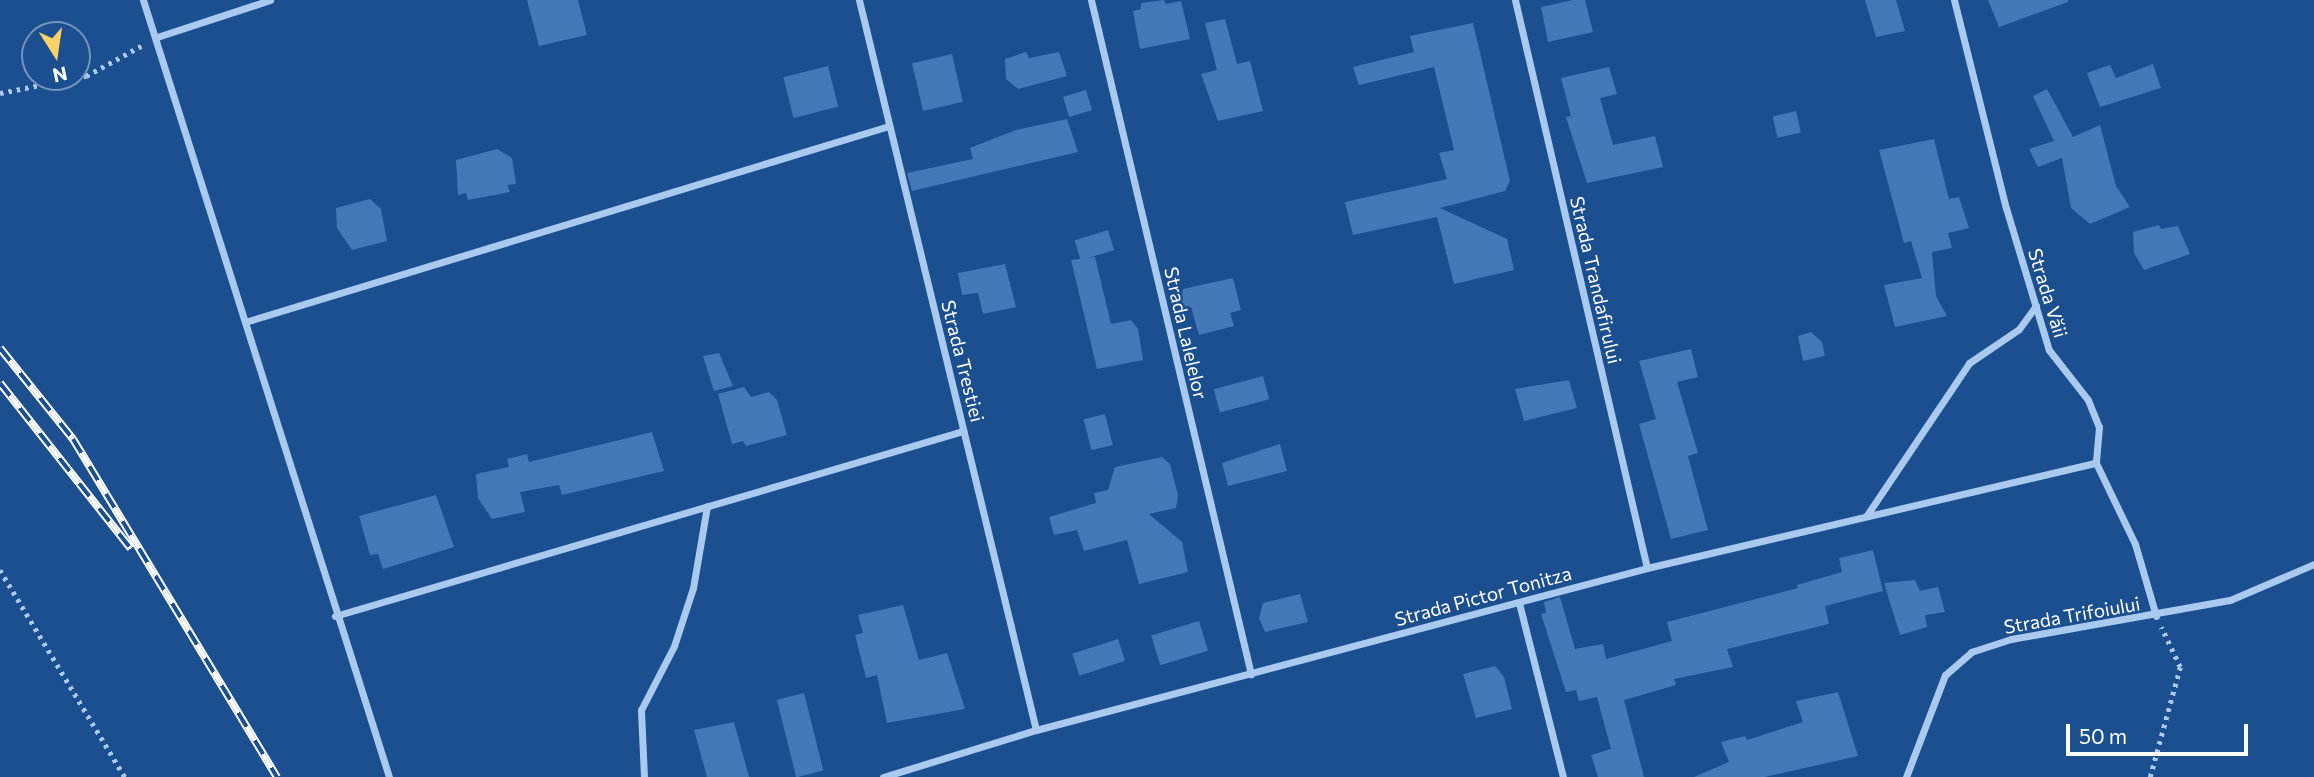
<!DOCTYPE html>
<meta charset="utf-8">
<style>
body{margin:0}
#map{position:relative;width:2314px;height:777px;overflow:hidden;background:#1b4f8f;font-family:Commissioner,sans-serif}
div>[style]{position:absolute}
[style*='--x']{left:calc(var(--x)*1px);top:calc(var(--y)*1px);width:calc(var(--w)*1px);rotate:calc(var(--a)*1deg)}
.building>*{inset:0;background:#4478b7;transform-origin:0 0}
.path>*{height:4.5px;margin-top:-2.25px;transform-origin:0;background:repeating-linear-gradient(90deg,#a9c9ee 0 3.5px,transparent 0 8.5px)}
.minor>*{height:7px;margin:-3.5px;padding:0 3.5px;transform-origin:3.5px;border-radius:3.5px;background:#a9c9ee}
.rail>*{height:8px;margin-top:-4px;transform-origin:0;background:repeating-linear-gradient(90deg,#1b4f8f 0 16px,#fff 0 32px);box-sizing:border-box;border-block:2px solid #fff}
span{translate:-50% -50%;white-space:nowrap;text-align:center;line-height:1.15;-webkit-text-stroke:5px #1b4f8f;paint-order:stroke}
.street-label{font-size:19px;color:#fff}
.north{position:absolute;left:21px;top:21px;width:70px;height:70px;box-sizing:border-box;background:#1b4f8f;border:2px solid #7695bc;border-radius:50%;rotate:168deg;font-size:19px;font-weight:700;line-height:28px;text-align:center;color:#fff}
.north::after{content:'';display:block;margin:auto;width:24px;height:32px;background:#ffd166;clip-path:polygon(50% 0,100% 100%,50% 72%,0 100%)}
.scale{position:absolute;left:2066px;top:724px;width:182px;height:32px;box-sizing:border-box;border:4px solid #fff;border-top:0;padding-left:9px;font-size:21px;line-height:24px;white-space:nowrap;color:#fff;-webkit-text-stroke:5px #1b4f8f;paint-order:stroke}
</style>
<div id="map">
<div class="building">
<div style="clip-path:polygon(527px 0,578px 0,587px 35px,539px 46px)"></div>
<div style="clip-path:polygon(1164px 0,1166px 4px,1181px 1px,1190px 39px,1140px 49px,1133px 11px,1141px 9px,1141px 3px)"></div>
<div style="clip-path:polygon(1573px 0,1585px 0,1593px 32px,1548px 42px,1541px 7px)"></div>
<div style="clip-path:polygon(1865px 0,1896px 0,1905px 31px,1876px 37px)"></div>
<div style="clip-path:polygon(1988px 0,2068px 0,2068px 2px,1999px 27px)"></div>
<div style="clip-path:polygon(1225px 19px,1237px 64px,1250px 61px,1263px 111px,1218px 121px,1201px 74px,1217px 70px,1205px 23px)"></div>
<div style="clip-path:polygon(1473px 23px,1510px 181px,1505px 191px,1440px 208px,1507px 239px,1514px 270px,1454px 284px,1437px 217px,1353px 235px,1345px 202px,1447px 179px,1439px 153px,1454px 150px,1434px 67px,1359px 85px,1353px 67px,1414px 52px,1410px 36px)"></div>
<div style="clip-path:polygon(1026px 52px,1029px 58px,1059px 52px,1067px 76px,1018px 89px,1006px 79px,1005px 59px)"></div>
<div style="left:952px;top:54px;width:49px;height:41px;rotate:77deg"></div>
<div style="clip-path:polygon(2153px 64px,2161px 88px,2100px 107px,2087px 73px,2110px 65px,2116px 78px)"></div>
<div style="left:828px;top:66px;width:42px;height:46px;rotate:76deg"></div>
<div style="clip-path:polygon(1609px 67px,1617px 94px,1600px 98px,1613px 145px,1655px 136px,1663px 167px,1587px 183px,1566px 117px,1571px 116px,1561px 78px)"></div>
<div style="clip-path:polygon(2047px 89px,2073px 137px,2100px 125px,2116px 186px,2130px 207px,2090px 224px,2071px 208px,2062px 158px,2038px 167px,2029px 149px,2054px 141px,2033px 96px)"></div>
<div style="left:1086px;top:90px;width:21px;height:24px;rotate:73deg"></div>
<div style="left:1796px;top:111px;width:22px;height:24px;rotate:77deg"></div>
<div style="clip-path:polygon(1067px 119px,1078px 152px,912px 191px,907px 173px,973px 159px,970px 148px,1016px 130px)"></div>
<div style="clip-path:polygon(1934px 139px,1949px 199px,1959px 197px,1969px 228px,1948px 233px,1952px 248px,1932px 252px,1936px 296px,1947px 316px,1895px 327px,1884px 285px,1922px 278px,1911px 241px,1904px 243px,1879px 150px)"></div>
<div style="clip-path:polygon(497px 149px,512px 158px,516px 184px,507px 185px,510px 192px,468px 200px,466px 193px,458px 195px,456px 160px)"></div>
<div style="clip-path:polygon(370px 199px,381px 209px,387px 241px,352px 250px,337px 228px,336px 208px)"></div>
<div style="clip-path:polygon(2159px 225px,2161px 229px,2178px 226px,2190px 254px,2144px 270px,2134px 253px,2133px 232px)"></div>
<div style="left:1108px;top:230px;width:21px;height:35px;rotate:73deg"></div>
<div style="clip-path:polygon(1095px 257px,1111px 324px,1131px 320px,1138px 329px,1143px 360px,1097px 369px,1071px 260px)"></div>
<div style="clip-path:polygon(1005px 264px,1016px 307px,983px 314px,978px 293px,962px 295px,958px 273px)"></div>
<div style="clip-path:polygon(1233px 278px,1241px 310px,1230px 313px,1234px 326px,1199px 335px,1191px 307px,1180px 309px,1183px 289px)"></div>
<div style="clip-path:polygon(1811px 332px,1822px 342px,1825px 356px,1803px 361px,1798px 336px)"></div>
<div style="clip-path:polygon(1691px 349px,1698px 377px,1677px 382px,1698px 453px,1688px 456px,1708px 530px,1671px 539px,1639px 424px,1656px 419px,1639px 361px)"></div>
<div style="clip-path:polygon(719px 353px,733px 386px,714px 391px,703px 356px)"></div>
<div style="left:1263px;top:376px;width:24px;height:51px;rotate:75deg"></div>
<div style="clip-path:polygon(1569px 380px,1577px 408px,1524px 421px,1515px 389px)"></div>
<div style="clip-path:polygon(744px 387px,751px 397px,769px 392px,777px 400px,787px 435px,746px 446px,743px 441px,732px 444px,718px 394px)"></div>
<div style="left:1105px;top:414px;width:32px;height:22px;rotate:76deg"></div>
<div style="clip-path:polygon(652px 432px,664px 471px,562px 495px,559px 485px,520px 492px,525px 512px,492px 519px,478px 498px,476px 474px,509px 467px,507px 459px,527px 454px,529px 462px)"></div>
<div style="clip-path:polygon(1280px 444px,1287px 471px,1228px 486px,1222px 463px)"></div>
<div style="clip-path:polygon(1162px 457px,1170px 464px,1178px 495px,1176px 508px,1149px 514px,1182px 542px,1188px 572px,1139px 584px,1127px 540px,1084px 551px,1077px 530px,1054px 535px,1049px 517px,1096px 503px,1094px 493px,1108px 490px,1115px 467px)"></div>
<div style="clip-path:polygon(436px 495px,454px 547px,383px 569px,378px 554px,370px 555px,359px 516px)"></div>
<div style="clip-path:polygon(1873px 550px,1883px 591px,1825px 606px,1829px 624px,1727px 649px,1733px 667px,1674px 679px,1676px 685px,1624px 700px,1644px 777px,1598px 777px,1591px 755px,1611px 749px,1597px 697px,1579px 701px,1576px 690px,1566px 692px,1541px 614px,1546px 613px,1544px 602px,1560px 597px,1575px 649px,1603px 644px,1606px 659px,1672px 641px,1667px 622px,1798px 588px,1797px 585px,1842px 572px,1839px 558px)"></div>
<div style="clip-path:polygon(1915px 580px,1920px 591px,1938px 587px,1945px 612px,1925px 615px,1927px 627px,1900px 635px,1884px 583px)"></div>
<div style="clip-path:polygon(1300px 594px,1308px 622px,1265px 632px,1259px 618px,1263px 603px)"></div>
<div style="clip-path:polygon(903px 605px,919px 660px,947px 653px,965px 709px,887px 723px,877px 675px,866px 678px,855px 635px,863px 633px,858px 615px)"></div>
<div style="left:1199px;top:621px;width:31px;height:50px;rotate:73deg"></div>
<div style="left:1118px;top:639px;width:23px;height:48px;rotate:72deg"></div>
<div style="clip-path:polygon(1495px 666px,1504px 677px,1512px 709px,1476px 718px,1463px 674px)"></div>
<div style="clip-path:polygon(1838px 692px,1858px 756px,1765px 777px,1694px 777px,1729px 762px,1721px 742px,1745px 736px,1747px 740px,1803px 722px,1796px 701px)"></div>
<div style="left:804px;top:693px;width:80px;height:28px;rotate:76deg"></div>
<div style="clip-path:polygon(734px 722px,749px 777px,707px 777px,694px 730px)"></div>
</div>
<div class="path">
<div style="--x:0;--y:93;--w:88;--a:-11.2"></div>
<div style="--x:86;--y:76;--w:63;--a:-28.6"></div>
<div style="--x:0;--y:570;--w:242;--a:58.9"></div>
<div style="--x:2150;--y:777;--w:114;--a:-74.7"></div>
<div style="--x:2180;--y:667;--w:44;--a:-115.4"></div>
</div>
<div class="minor">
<div style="--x:143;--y:0;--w:815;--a:72.43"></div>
<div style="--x:859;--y:0;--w:751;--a:76.37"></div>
<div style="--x:1091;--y:0;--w:693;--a:76.65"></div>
<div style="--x:1515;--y:0;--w:583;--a:76.92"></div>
<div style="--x:1954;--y:0;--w:214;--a:76"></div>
<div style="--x:2006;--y:208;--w:148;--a:73.2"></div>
<div style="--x:2049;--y:350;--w:63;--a:52"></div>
<div style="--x:2088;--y:400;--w:29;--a:68"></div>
<div style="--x:2099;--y:427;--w:36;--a:95"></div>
<div style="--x:2096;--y:463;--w:90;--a:64.3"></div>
<div style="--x:2135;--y:544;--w:75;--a:73.7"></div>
<div style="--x:157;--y:37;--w:119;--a:-18.1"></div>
<div style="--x:245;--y:322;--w:673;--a:-16.93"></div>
<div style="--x:1867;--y:515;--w:183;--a:-56.1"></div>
<div style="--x:1969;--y:363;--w:60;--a:-34.2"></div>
<div style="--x:2019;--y:329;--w:29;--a:-54"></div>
<div style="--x:1519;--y:603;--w:179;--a:75.8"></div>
<div style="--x:335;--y:616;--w:655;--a:-16.41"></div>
<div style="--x:644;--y:777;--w:67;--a:-92.6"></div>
<div style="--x:641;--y:710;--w:72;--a:-62.7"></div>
<div style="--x:674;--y:646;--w:61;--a:-71.9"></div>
<div style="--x:693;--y:588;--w:83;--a:-80.3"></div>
<div style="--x:883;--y:777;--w:160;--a:-17.1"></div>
<div style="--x:1036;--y:730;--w:632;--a:-14.85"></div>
<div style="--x:1647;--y:568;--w:461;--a:-13.2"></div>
<div style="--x:1906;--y:777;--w:109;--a:-69.1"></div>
<div style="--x:1945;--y:675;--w:35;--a:-41"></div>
<div style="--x:1971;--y:652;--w:42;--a:-18"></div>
<div style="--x:2011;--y:639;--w:222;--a:-10.1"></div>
<div style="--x:2230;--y:600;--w:91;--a:-23.2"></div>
</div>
<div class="rail">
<div style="--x:0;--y:348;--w:117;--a:51.3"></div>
<div style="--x:73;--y:439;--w:395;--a:58.9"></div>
<div style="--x:0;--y:383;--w:211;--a:51.7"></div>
</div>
<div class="street-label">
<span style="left:1596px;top:280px;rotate:77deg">Strada Trandafirului</span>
<span style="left:2048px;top:293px;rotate:73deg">Strada Văii</span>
<span style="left:1186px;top:333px;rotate:77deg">Strada Lalelelor</span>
<span style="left:963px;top:361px;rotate:76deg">Strada Trestiei</span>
<span style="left:1483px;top:596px;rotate:-15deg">Strada Pictor Tonitza</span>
<span style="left:2072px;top:615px;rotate:-10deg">Strada Trifoiului</span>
</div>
<div class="north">N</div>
<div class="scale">50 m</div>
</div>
